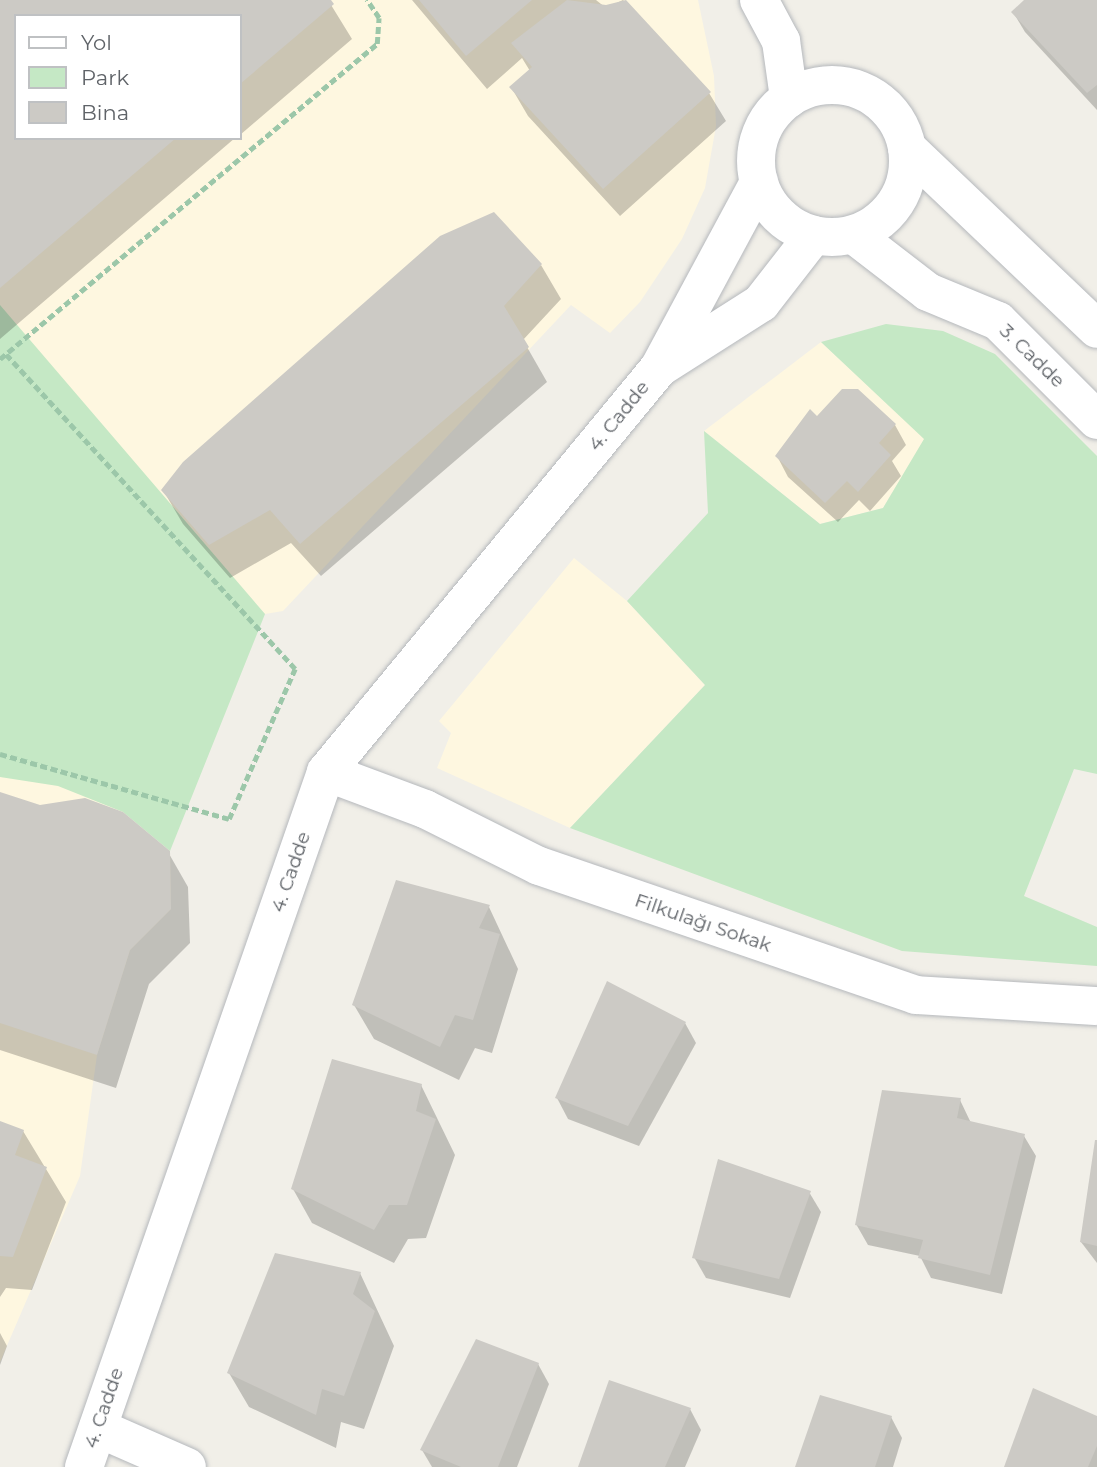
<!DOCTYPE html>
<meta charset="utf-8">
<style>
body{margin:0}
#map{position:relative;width:1097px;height:1467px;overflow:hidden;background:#f1efe8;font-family:Montserrat,sans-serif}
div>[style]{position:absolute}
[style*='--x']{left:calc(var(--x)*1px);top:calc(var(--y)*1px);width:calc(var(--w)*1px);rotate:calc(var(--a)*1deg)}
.commercial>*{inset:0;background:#fef7e0}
.green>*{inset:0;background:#c5e8c5}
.shadow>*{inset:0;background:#0003}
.building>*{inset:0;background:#cccac5}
.path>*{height:4.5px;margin-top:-2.25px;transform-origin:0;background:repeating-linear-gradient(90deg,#9cc7a9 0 7px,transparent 0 10.5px)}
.roads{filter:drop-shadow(0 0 2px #b5b8bc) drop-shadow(0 0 2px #b5b8bc)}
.minor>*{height:38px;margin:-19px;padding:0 19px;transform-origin:19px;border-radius:19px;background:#fff}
.secondary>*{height:38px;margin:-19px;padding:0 19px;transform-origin:19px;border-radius:19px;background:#fff}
.secondary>.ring{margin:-19px;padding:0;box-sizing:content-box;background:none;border:38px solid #fff;border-radius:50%}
span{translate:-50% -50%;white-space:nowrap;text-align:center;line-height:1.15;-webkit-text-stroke:5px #fff;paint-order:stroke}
.street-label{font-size:19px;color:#5f6368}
.legend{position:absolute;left:14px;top:14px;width:228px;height:126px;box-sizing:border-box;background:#fff;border:2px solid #bfc1c3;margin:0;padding:9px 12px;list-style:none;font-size:21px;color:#5f6368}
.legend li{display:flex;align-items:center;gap:14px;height:35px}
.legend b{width:35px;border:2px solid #bfc1c3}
</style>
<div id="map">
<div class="commercial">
<div style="clip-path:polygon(evenodd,0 0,698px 0,714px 76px,716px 126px,705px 188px,682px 239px,640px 302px,610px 333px,571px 305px,283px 611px,265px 614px,240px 586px,123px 812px,170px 851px,171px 909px,130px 950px,97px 1055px,80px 1176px,0 1362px,0 0,16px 16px,240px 16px,240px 138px,16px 138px,16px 16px)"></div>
<div style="clip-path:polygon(821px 342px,925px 439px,883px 508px,820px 524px,704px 431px)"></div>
<div style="clip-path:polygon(574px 558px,627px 601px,705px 685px,570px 828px,437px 768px,451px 733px,439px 721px)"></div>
</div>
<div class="green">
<div style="clip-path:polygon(0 305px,265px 614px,170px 851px,123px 812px,58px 786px,0 777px)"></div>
<div style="clip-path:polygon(886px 324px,943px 331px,995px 354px,1097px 456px,1097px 774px,1074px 769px,1024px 896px,1097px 927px,1097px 966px,902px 951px,570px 828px,705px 685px,627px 601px,708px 513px,704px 431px,820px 524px,883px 508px,924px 439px,821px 342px)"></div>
</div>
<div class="shadow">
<div style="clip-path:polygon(0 0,328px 0,352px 39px,240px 135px,240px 16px,16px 16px,16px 138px,235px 138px,0 339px)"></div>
<div style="clip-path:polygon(412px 0,596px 0,606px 8px,623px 0,709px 93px,726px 121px,620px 216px,528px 116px,511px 87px,530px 71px,522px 58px,487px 89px)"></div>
<div style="clip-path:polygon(1026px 0,1097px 0,1097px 110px,1025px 32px,1013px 12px)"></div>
<div style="clip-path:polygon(541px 265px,561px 299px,523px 340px,547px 382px,321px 576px,291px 543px,230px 578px,183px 524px,163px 490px)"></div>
<div style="clip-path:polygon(817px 418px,895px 425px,906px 445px,892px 461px,901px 476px,870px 511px,859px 500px,838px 522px,788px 477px,777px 456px)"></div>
<div style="clip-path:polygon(0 793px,168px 852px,188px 887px,190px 943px,149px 984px,116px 1088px,0 1050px)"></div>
<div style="clip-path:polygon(397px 882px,489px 907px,518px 969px,492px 1053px,475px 1048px,459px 1080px,374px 1039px,354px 1005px)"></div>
<div style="clip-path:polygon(685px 1023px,696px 1043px,639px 1146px,568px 1119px,557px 1098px)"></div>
<div style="clip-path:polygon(421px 1085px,455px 1155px,426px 1238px,408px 1239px,394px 1263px,312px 1223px,293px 1189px)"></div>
<div style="clip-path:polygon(960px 1100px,971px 1123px,1024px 1136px,1036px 1156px,1002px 1294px,931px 1278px,920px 1256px,868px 1245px,856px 1224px)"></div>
<div style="clip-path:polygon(0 1122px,23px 1131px,66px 1202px,32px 1290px,6px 1288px,0 1297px)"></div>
<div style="clip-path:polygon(1097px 1141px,1097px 1263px,1081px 1242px)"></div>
<div style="clip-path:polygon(809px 1192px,821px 1212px,790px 1298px,706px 1278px,694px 1257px)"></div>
<div style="clip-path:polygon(360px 1273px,394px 1346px,364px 1429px,341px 1422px,336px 1448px,249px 1407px,229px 1373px)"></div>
<div style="clip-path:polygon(0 1333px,7px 1346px,0 1365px)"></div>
<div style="clip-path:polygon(538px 1364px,549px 1384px,517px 1467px,432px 1467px,422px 1450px)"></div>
<div style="clip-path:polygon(690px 1409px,701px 1430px,685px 1467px,580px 1467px)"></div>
<div style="clip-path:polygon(891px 1417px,902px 1438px,893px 1467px,797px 1467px)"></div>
<div style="clip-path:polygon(1097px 1417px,1097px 1467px,1006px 1467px)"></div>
</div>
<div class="building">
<div style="clip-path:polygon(0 0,331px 0,334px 4px,240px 84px,240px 16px,16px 16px,16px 138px,176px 138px,0 288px)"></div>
<div style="clip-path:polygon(419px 0,532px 0,466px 56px)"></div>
<div style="clip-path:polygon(567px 0,606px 5px,626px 0,711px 92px,603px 189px,509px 87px,532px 67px,511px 43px)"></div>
<div style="clip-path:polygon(1024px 0,1097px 0,1097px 85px,1087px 93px,1011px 12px)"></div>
<div style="clip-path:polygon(494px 212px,542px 264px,504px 306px,529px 347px,300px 544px,270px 510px,209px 545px,161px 490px,183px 462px,440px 236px)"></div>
<div style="clip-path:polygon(842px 389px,858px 389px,896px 424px,879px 443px,891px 455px,858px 492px,847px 481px,825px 503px,775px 456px,810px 409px,817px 416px)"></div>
<div style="clip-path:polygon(0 792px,40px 805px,85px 798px,123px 812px,170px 851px,171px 909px,130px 950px,97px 1055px,0 1023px)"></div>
<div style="clip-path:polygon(396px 880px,490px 905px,479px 928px,500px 934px,473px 1020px,455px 1015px,440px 1047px,352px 1005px)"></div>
<div style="clip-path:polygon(607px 981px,686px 1022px,628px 1126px,555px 1098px)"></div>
<div style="clip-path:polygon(332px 1059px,422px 1084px,416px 1111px,436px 1119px,407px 1205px,389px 1205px,374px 1230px,291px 1189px)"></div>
<div style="clip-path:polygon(882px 1090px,961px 1098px,957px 1118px,1025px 1134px,990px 1275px,918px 1258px,923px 1240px,855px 1225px)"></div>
<div style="clip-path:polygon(0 1121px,24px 1130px,15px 1155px,47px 1167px,13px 1257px,0 1256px)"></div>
<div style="clip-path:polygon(1095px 1140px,1097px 1140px,1097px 1246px,1080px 1242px)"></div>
<div style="clip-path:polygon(718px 1159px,811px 1191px,779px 1279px,692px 1258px)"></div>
<div style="clip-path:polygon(275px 1253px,361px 1272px,353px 1294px,375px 1311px,344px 1396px,322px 1389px,316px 1415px,227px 1373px)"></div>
<div style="clip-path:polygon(476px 1339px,539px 1363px,498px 1467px,461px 1467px,420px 1450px)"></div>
<div style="clip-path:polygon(609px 1380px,691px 1408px,665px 1467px,578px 1467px)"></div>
<div style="clip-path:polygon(1033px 1388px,1097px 1416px,1097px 1446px,1088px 1467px,1004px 1467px)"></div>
<div style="clip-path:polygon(820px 1395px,892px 1416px,875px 1467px,795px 1467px)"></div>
</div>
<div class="path">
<div style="--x:0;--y:359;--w:491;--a:-39.9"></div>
<div style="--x:377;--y:44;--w:26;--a:-86"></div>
<div style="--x:379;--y:18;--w:22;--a:-124"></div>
<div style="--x:0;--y:754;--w:238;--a:15.8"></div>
<div style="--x:229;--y:819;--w:164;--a:-66.3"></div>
<div style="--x:295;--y:669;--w:427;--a:-132.6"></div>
</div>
<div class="roads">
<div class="minor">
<div style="--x:659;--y:368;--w:121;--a:-32.5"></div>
<div style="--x:761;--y:303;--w:86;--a:-52.1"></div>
<div style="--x:326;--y:772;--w:106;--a:20.5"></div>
<div style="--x:425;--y:809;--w:127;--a:26.6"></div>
<div style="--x:539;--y:866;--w:398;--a:18.9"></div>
<div style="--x:916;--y:995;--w:181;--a:3.5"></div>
<div style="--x:98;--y:1428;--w:97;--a:23.7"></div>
<div style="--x:84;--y:1467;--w:736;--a:-70.8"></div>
<div style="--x:326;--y:772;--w:524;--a:-50.5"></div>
<div style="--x:659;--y:368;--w:211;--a:-61.7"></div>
</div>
<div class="secondary">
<div style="--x:759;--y:0;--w:47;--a:61.8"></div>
<div style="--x:781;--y:41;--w:58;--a:82"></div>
<div class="ring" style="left:756px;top:85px;width:114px;height:114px"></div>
<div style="--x:907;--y:148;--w:262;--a:43.6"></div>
<div style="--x:854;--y:235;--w:93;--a:37.6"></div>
<div style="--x:928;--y:292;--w:76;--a:22.5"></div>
<div style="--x:998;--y:321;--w:140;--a:45"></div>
</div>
</div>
<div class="street-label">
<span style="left:1032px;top:356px;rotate:44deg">3. Cadde</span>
<span style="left:619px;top:416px;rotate:-51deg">4. Cadde</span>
<span style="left:291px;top:872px;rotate:-71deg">4. Cadde</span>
<span style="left:703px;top:923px;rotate:19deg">Filkulağı Sokak</span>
<span style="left:104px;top:1408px;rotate:-71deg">4. Cadde</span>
</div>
<ul class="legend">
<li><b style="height:9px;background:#fff"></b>Yol</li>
<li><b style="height:19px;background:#c5e8c5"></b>Park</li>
<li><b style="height:19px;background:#cccac5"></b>Bina</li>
</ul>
</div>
